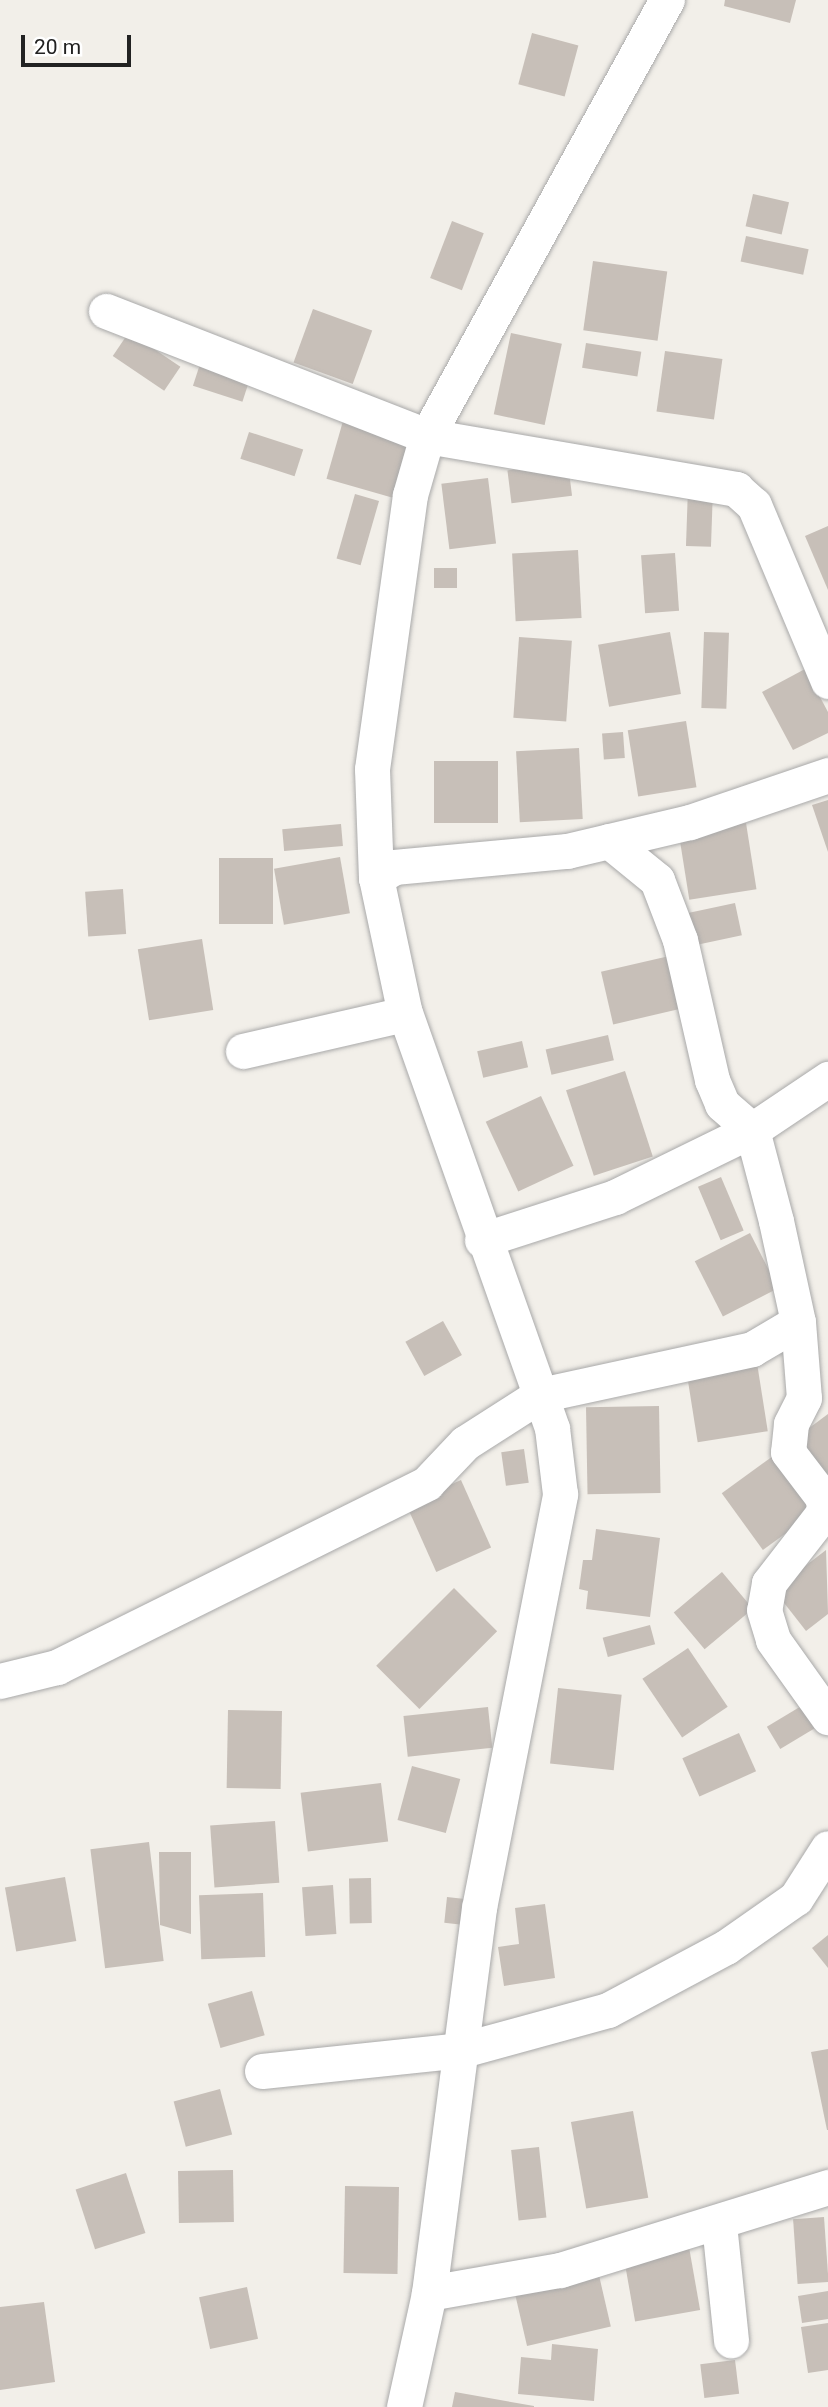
<!DOCTYPE html>
<style>
body{margin:0}
#map{position:relative;width:828px;height:2407px;overflow:hidden;background:#f2efe9;font-family:Roboto,sans-serif}
div>[style]{position:absolute}
[style*='--x']{left:calc(var(--x)*1px);top:calc(var(--y)*1px);width:calc(var(--w)*1px);rotate:calc(var(--a)*1deg)}
.building>*{inset:0;background:#c7bfb8;transform-origin:0 0}
.roads{filter:drop-shadow(0 0 2px #a9a9a9) drop-shadow(0 0 2px #a9a9a9)}
.minor>*{height:35px;margin:-17.5px;padding:0 17.5px;transform-origin:17.5px;border-radius:17.5px;background:#fff}
span{translate:-50% -50%;white-space:nowrap;text-align:center;line-height:1.15;-webkit-text-stroke:7px #fff;paint-order:stroke}
.scale{position:absolute;left:21px;top:35px;width:110px;height:32px;box-sizing:border-box;border:4px solid #222;border-top:0;padding-left:9px;font-size:21px;line-height:24px;white-space:nowrap;color:#222;-webkit-text-stroke:5px #fff;paint-order:stroke}
</style>
<div id="map">
<div class="building">
<div style="clip-path:polygon(725px 0,796px 0,790px 23px,724px 6px)"></div>
<div style="left:532px;top:33px;width:48px;height:53px;rotate:15deg"></div>
<div style="left:753px;top:194px;width:37px;height:33px;rotate:13deg"></div>
<div style="left:452px;top:221px;width:34px;height:61px;rotate:21deg"></div>
<div style="left:746px;top:236px;width:64px;height:26px;rotate:12deg"></div>
<div style="left:593px;top:261px;width:75px;height:70px;rotate:8deg"></div>
<div style="left:313px;top:309px;width:63px;height:57px;rotate:20deg"></div>
<div style="left:129px;top:332px;width:62px;height:29px;rotate:34deg"></div>
<div style="left:511px;top:333px;width:52px;height:83px;rotate:12deg"></div>
<div style="left:586px;top:343px;width:56px;height:25px;rotate:9deg"></div>
<div style="left:665px;top:351px;width:58px;height:61px;rotate:8deg"></div>
<div style="left:201px;top:361px;width:52px;height:26px;rotate:18deg"></div>
<div style="left:343px;top:421px;width:68px;height:60px;rotate:16deg"></div>
<div style="left:249px;top:432px;width:57px;height:28px;rotate:18deg"></div>
<div style="left:568px;top:463px;width:33px;height:61px;rotate:83deg"></div>
<div style="left:488px;top:478px;width:66px;height:47px;rotate:83deg"></div>
<div style="left:688px;top:488px;width:25px;height:58px;rotate:2deg"></div>
<div style="left:355px;top:494px;width:25px;height:67px;rotate:16deg"></div>
<div style="clip-path:polygon(828px 526px,828px 590px,805px 536px)"></div>
<div style="left:578px;top:550px;width:68px;height:66px;rotate:87deg"></div>
<div style="left:675px;top:553px;width:58px;height:34px;rotate:86deg"></div>
<div style="left:434px;top:568px;width:23px;height:20px"></div>
<div style="left:670px;top:632px;width:63px;height:73px;rotate:80deg"></div>
<div style="left:704px;top:632px;width:25px;height:76px;rotate:2deg"></div>
<div style="left:519px;top:637px;width:53px;height:81px;rotate:4deg"></div>
<div style="clip-path:polygon(805px 669px,828px 712px,828px 733px,793px 750px,762px 692px)"></div>
<div style="left:686px;top:721px;width:67px;height:59px;rotate:81deg"></div>
<div style="left:623px;top:732px;width:26px;height:21px;rotate:86deg"></div>
<div style="left:579px;top:748px;width:71px;height:63px;rotate:87deg"></div>
<div style="left:434px;top:761px;width:64px;height:62px"></div>
<div style="clip-path:polygon(828px 800px,828px 852px,812px 805px)"></div>
<div style="left:746px;top:823px;width:67px;height:68px;rotate:81deg"></div>
<div style="left:341px;top:824px;width:22px;height:59px;rotate:85deg"></div>
<div style="left:340px;top:857px;width:57px;height:67px;rotate:80deg"></div>
<div style="left:219px;top:858px;width:54px;height:66px"></div>
<div style="left:123px;top:889px;width:45px;height:38px;rotate:86deg"></div>
<div style="left:735px;top:903px;width:33px;height:48px;rotate:78deg"></div>
<div style="left:202px;top:939px;width:72px;height:65px;rotate:81deg"></div>
<div style="left:678px;top:954px;width:54px;height:79px;rotate:77deg"></div>
<div style="left:608px;top:1035px;width:26px;height:64px;rotate:77deg"></div>
<div style="left:522px;top:1041px;width:27px;height:46px;rotate:77deg"></div>
<div style="left:625px;top:1071px;width:90px;height:62px;rotate:72deg"></div>
<div style="left:541px;top:1096px;width:77px;height:61px;rotate:65deg"></div>
<div style="left:721px;top:1177px;width:58px;height:25px;rotate:67deg"></div>
<div style="left:750px;top:1233px;width:62px;height:62px;rotate:63deg"></div>
<div style="left:443px;top:1321px;width:39px;height:43px;rotate:61deg"></div>
<div style="left:757px;top:1363px;width:69px;height:71px;rotate:81deg"></div>
<div style="left:659px;top:1406px;width:87px;height:73px;rotate:89deg"></div>
<div style="clip-path:polygon(828px 1414px,828px 1484px,793px 1440px)"></div>
<div style="left:524px;top:1449px;width:34px;height:23px;rotate:82deg"></div>
<div style="left:780px;top:1451px;width:70px;height:72px;rotate:54deg"></div>
<div style="left:461px;top:1480px;width:74px;height:60px;rotate:66deg"></div>
<div style="clip-path:polygon(596px 1529px,660px 1538px,650px 1617px,586px 1609px,588px 1591px,579px 1589px,583px 1560px,592px 1560px)"></div>
<div style="clip-path:polygon(826px 1550px,828px 1614px,806px 1631px,774px 1590px)"></div>
<div style="left:722px;top:1572px;width:48px;height:63px;rotate:50deg"></div>
<div style="left:454px;top:1588px;width:61px;height:110px;rotate:45deg"></div>
<div style="left:650px;top:1625px;width:20px;height:49px;rotate:75deg"></div>
<div style="left:688px;top:1648px;width:71px;height:55px;rotate:56deg"></div>
<div style="left:558px;top:1688px;width:64px;height:76px;rotate:6deg"></div>
<div style="left:808px;top:1702px;width:26px;height:48px;rotate:59deg"></div>
<div style="left:488px;top:1707px;width:41px;height:85px;rotate:84deg"></div>
<div style="left:228px;top:1710px;width:54px;height:78px;rotate:1deg"></div>
<div style="left:739px;top:1733px;width:42px;height:62px;rotate:66deg"></div>
<div style="left:412px;top:1766px;width:50px;height:56px;rotate:15deg"></div>
<div style="left:381px;top:1783px;width:59px;height:81px;rotate:83deg"></div>
<div style="left:275px;top:1821px;width:62px;height:65px;rotate:86deg"></div>
<div style="left:149px;top:1842px;width:120px;height:59px;rotate:83deg"></div>
<div style="clip-path:polygon(159px 1852px,191px 1852px,191px 1934px,160px 1925px)"></div>
<div style="left:65px;top:1877px;width:65px;height:61px;rotate:80deg"></div>
<div style="left:371px;top:1878px;width:45px;height:22px;rotate:89deg"></div>
<div style="left:333px;top:1885px;width:49px;height:31px;rotate:86deg"></div>
<div style="left:263px;top:1893px;width:64px;height:64px;rotate:88deg"></div>
<div style="left:447px;top:1897px;width:18px;height:26px;rotate:6deg"></div>
<div style="clip-path:polygon(545px 1904px,555px 1978px,504px 1986px,498px 1947px,519px 1944px,515px 1908px)"></div>
<div style="clip-path:polygon(828px 1935px,828px 1968px,812px 1948px)"></div>
<div style="left:252px;top:1991px;width:46px;height:46px;rotate:74deg"></div>
<div style="clip-path:polygon(828px 2049px,828px 2130px,827px 2130px,811px 2052px)"></div>
<div style="left:220px;top:2089px;width:47px;height:48px;rotate:75deg"></div>
<div style="left:633px;top:2111px;width:88px;height:63px;rotate:80deg"></div>
<div style="left:539px;top:2147px;width:71px;height:28px;rotate:84deg"></div>
<div style="left:233px;top:2170px;width:52px;height:55px;rotate:89deg"></div>
<div style="left:126px;top:2173px;width:63px;height:53px;rotate:72deg"></div>
<div style="left:345px;top:2186px;width:54px;height:87px;rotate:1deg"></div>
<div style="left:824px;top:2217px;width:65px;height:31px;rotate:86deg"></div>
<div style="left:689px;top:2247px;width:64px;height:66px;rotate:80deg"></div>
<div style="left:598px;top:2271px;width:57px;height:86px;rotate:77deg"></div>
<div style="left:247px;top:2287px;width:53px;height:49px;rotate:78deg"></div>
<div style="clip-path:polygon(828px 2291px,828px 2319px,802px 2323px,798px 2296px)"></div>
<div style="clip-path:polygon(44px 2302px,55px 2382px,0 2390px,0 2307px)"></div>
<div style="clip-path:polygon(828px 2323px,828px 2370px,808px 2373px,801px 2327px)"></div>
<div style="clip-path:polygon(552px 2344px,598px 2349px,594px 2401px,518px 2394px,521px 2357px,551px 2360px)"></div>
<div style="left:735px;top:2360px;width:34px;height:35px;rotate:83deg"></div>
<div style="clip-path:polygon(455px 2392px,534px 2406px,534px 2407px,452px 2407px)"></div>
</div>
<div class="roads">
<div class="minor">
<div style="--x:106;--y:311;--w:344;--a:21.3"></div>
<div style="--x:427;--y:436;--w:314;--a:9.7"></div>
<div style="--x:736;--y:489;--w:24;--a:42"></div>
<div style="--x:754;--y:505;--w:191;--a:67.2"></div>
<div style="--x:609;--y:841;--w:62;--a:39.1"></div>
<div style="--x:657;--y:880;--w:64;--a:69"></div>
<div style="--x:680;--y:940;--w:144;--a:77.1"></div>
<div style="--x:712;--y:1080;--w:26;--a:67"></div>
<div style="--x:722;--y:1104;--w:40;--a:41"></div>
<div style="--x:752;--y:1130;--w:94;--a:75.2"></div>
<div style="--x:776;--y:1221;--w:103;--a:77.7"></div>
<div style="--x:798;--y:1322;--w:76;--a:85.5"></div>
<div style="--x:804;--y:1398;--w:29;--a:117"></div>
<div style="--x:791;--y:1424;--w:28;--a:96"></div>
<div style="--x:788;--y:1452;--w:58;--a:52.7"></div>
<div style="--x:823;--y:1498;--w:14;--a:86"></div>
<div style="--x:824;--y:1512;--w:90;--a:127.8"></div>
<div style="--x:769;--y:1583;--w:27;--a:100"></div>
<div style="--x:764;--y:1610;--w:31;--a:73"></div>
<div style="--x:773;--y:1640;--w:95;--a:54.5"></div>
<div style="--x:376;--y:878;--w:21;--a:-31"></div>
<div style="--x:394;--y:867;--w:174;--a:-5.3"></div>
<div style="--x:567;--y:851;--w:126;--a:-13.3"></div>
<div style="--x:690;--y:822;--w:146;--a:-18.8"></div>
<div style="--x:243;--y:1051;--w:166;--a:-12.9"></div>
<div style="--x:482;--y:1240;--w:140;--a:-17.9"></div>
<div style="--x:615;--y:1197;--w:153;--a:-26.1"></div>
<div style="--x:752;--y:1130;--w:92;--a:-33.9"></div>
<div style="--x:0;--y:1681;--w:59;--a:-13.8"></div>
<div style="--x:57;--y:1667;--w:413;--a:-26.4"></div>
<div style="--x:427;--y:1483;--w:55;--a:-46.5"></div>
<div style="--x:465;--y:1443;--w:89;--a:-32.6"></div>
<div style="--x:540;--y:1395;--w:217;--a:-12.2"></div>
<div style="--x:752;--y:1349;--w:53;--a:-30.4"></div>
<div style="--x:262;--y:2071;--w:201;--a:-6"></div>
<div style="--x:462;--y:2050;--w:151;--a:-15.3"></div>
<div style="--x:608;--y:2010;--w:134;--a:-28.1"></div>
<div style="--x:726;--y:1947;--w:85;--a:-35"></div>
<div style="--x:796;--y:1898;--w:59;--a:-57.4"></div>
<div style="--x:719;--y:2224;--w:117;--a:84.1"></div>
<div style="--x:429;--y:2293;--w:133;--a:-10"></div>
<div style="--x:560;--y:2270;--w:281;--a:-17.2"></div>
<div style="--x:404;--y:2407;--w:117;--a:-77.6"></div>
<div style="--x:429;--y:2293;--w:388;--a:-82.6"></div>
<div style="--x:479;--y:1908;--w:422;--a:-78.9"></div>
<div style="--x:560;--y:1494;--w:66;--a:-96.9"></div>
<div style="--x:552;--y:1428;--w:439;--a:-109.5"></div>
<div style="--x:405;--y:1014;--w:139;--a:-102"></div>
<div style="--x:376;--y:878;--w:109;--a:-92.1"></div>
<div style="--x:372;--y:769;--w:277;--a:-82.1"></div>
<div style="--x:410;--y:495;--w:61;--a:-73.9"></div>
<div style="--x:427;--y:436;--w:498;--a:-61.2"></div>
</div>
</div>
<div class="scale">20 m</div>
</div>
